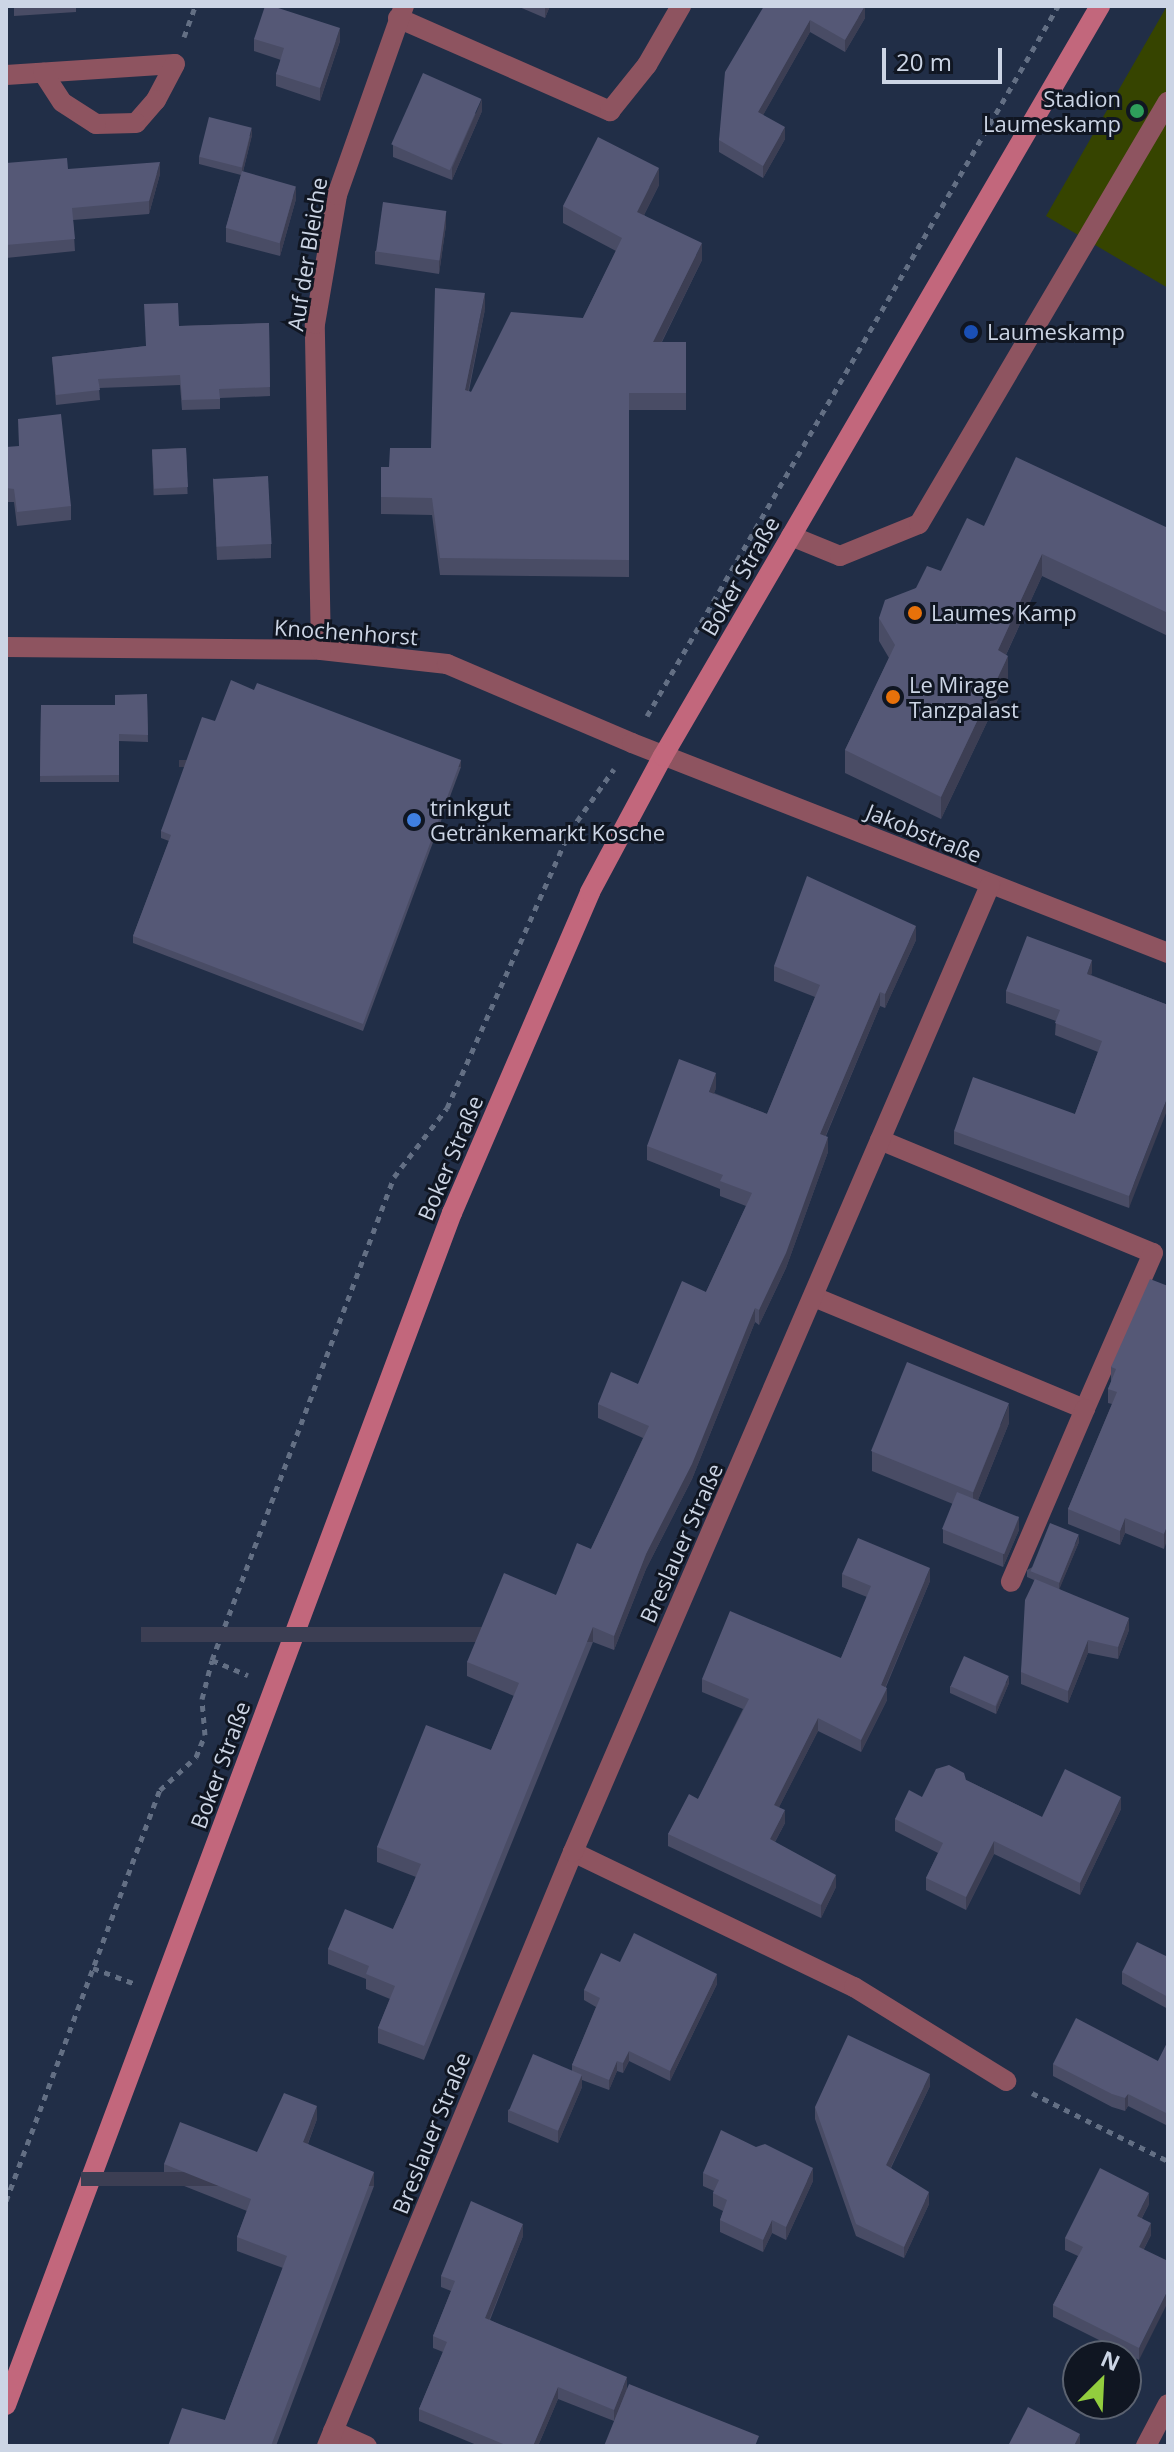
<!DOCTYPE html>
<meta charset="utf-8">
<style>
body{margin:0}
#map{position:relative;width:1174px;height:2452px;overflow:hidden;background:#212e47;font-family:"Open Sans",sans-serif}
div>[style]{position:absolute}
[style*='--x']{left:calc(var(--x)*1px);top:calc(var(--y)*1px);width:calc(var(--w)*1px);rotate:calc(var(--a)*1deg)}
.green>*{inset:0;background:#364400}
.path>*{height:5px;margin-top:-2.5px;transform-origin:0;background:repeating-linear-gradient(90deg,#636f84 0 6px,transparent 0 12px)}
.service>*{height:20px;margin:-10px;padding:0 10px;transform-origin:10px;border-radius:10px;background:#8e5460}
.minor>*{height:20px;margin:-10px;padding:0 10px;transform-origin:10px;border-radius:10px;background:#8e5460}
.secondary>*{height:20px;margin:-10px;padding:0 10px;transform-origin:10px;border-radius:10px;background:#c2677c}
.wall>*{inset:0;background:#494c65;transform-origin:0 0}
.shaded-wall>*{inset:0;background:#3c3e53;transform-origin:0 0}
.building>*{inset:0;background:#555876;transform-origin:0 0}
.dots>*{width:22px;height:22px;translate:-50% -50%;box-sizing:border-box;border:4px solid #101622;border-radius:50%}
span{translate:-50% -50%;white-space:nowrap;text-align:center;line-height:1.15;-webkit-text-stroke:6px #101622;paint-order:stroke}
.poi-label{font-size:22px;color:#ccd5e5}
.right{translate:-100% -50%;text-align:right}
.left{translate:0 -50%;text-align:left}
.street-label{font-size:22px;color:#ccd5e5}
.frame{position:absolute;inset:0;border:8px solid #ccd5e5;pointer-events:none}
.north{position:absolute;left:1062px;top:2340px;width:80px;height:80px;box-sizing:border-box;background:#101622;border:2px solid #5b6270;border-radius:50%;rotate:24deg;font-size:22px;font-weight:700;line-height:32px;text-align:center;color:#ccd5e5}
.north::after{content:'';display:block;margin:auto;width:28px;height:36px;background:#92cd3e;clip-path:polygon(50% 0,100% 100%,50% 72%,0 100%)}
.scale{position:absolute;left:882px;top:48px;width:120px;height:36px;box-sizing:border-box;border:4px solid #ccd5e5;border-top:0;padding-left:10px;font-size:24px;line-height:28px;white-space:nowrap;color:#ccd5e5;-webkit-text-stroke:6px #101622;paint-order:stroke}
</style>
<div id="map">
<div class="green">
<div style="clip-path:polygon(1167px 6px,1168px 6px,1168px 288px,1046px 216px)"></div>
</div>
<div class="path">
<div style="--x:184;--y:37;--w:33;--a:-70"></div>
<div style="--x:647;--y:716;--w:820;--a:-59.93"></div>
<div style="--x:212;--y:1660;--w:39;--a:23"></div>
<div style="--x:93;--y:1968;--w:43;--a:20.6"></div>
<div style="--x:1032;--y:2093;--w:152;--a:26.6"></div>
<div style="--x:6;--y:2201;--w:439;--a:-69.5"></div>
<div style="--x:160;--y:1790;--w:49;--a:-42.5"></div>
<div style="--x:196;--y:1757;--w:24;--a:-68"></div>
<div style="--x:205;--y:1735;--w:36;--a:-95"></div>
<div style="--x:202;--y:1699;--w:40;--a:-75.6"></div>
<div style="--x:212;--y:1660;--w:516;--a:-69.35"></div>
<div style="--x:394;--y:1177;--w:87;--a:-52.5"></div>
<div style="--x:447;--y:1108;--w:303;--a:-66.1"></div>
<div style="--x:570;--y:831;--w:76;--a:-54.6"></div>
</div>
<div class="service">
<div style="--x:791;--y:536;--w:53;--a:22.2"></div>
<div style="--x:840;--y:556;--w:85;--a:-22.1"></div>
<div style="--x:919;--y:524;--w:490;--a:-59.5"></div>
<div style="--x:880;--y:1140;--w:295;--a:22.5"></div>
<div style="--x:1153;--y:1253;--w:170;--a:113.6"></div>
</div>
<div class="minor">
<div style="--x:398;--y:18;--w:232;--a:23.7"></div>
<div style="--x:610;--y:111;--w:59;--a:-51.2"></div>
<div style="--x:647;--y:65;--w:68;--a:-60"></div>
<div style="--x:6;--y:75;--w:169;--a:-3.7"></div>
<div style="--x:175;--y:64;--w:41;--a:117.8"></div>
<div style="--x:156;--y:100;--w:30;--a:131"></div>
<div style="--x:136;--y:123;--w:40;--a:178.6"></div>
<div style="--x:96;--y:124;--w:40;--a:-147.1"></div>
<div style="--x:62;--y:102;--w:35;--a:-123"></div>
<div style="--x:6;--y:647;--w:315;--a:0.5"></div>
<div style="--x:321;--y:650;--w:127;--a:6.3"></div>
<div style="--x:447;--y:664;--w:201;--a:23.1"></div>
<div style="--x:632;--y:743;--w:576;--a:21.39"></div>
<div style="--x:321;--y:650;--w:326;--a:-91.1"></div>
<div style="--x:315;--y:324;--w:131;--a:-80.3"></div>
<div style="--x:337;--y:195;--w:201;--a:-70.5"></div>
<div style="--x:814;--y:1297;--w:293;--a:22.5"></div>
<div style="--x:1085;--y:1409;--w:188;--a:113.2"></div>
<div style="--x:573;--y:1852;--w:312;--a:25.7"></div>
<div style="--x:854;--y:1987;--w:179;--a:31.7"></div>
<div style="--x:333;--y:2431;--w:37;--a:24"></div>
<div style="--x:327;--y:2446;--w:643;--a:-67.5"></div>
<div style="--x:573;--y:1852;--w:1053;--a:-66.67"></div>
<div style="--x:1146;--y:2446;--w:47;--a:-62.4"></div>
</div>
<div class="secondary">
<div style="--x:6;--y:2405;--w:1273;--a:-69.49"></div>
<div style="--x:452;--y:1213;--w:349;--a:-66.7"></div>
<div style="--x:590;--y:892;--w:154;--a:-61.8"></div>
<div style="--x:663;--y:756;--w:868;--a:-59.77"></div>
</div>
<div class="wall">
<div style="clip-path:polygon(14px 6px,76px 6px,76px 12px,14px 16px)"></div>
<div style="clip-path:polygon(517px 6px,550px 6px,545px 18px)"></div>
<div style="clip-path:polygon(764px 6px,865px 18px,845px 52px,810px 32px,763px 115px,785px 139px,763px 178px,719px 152px,719px 140px)"></div>
<div style="clip-path:polygon(254px 39px,340px 41px,320px 101px,276px 86px,276px 74px,281px 60px,254px 51px)"></div>
<div style="clip-path:polygon(482px 111px,452px 180px,393px 157px,393px 145px)"></div>
<div style="clip-path:polygon(252px 135px,243px 172px,296px 199px,280px 256px,226px 242px,226px 228px,241px 175px,199px 164px,199px 157px)"></div>
<div style="clip-path:polygon(6px 163px,68px 169px,160px 174px,149px 214px,73px 220px,75px 251px,6px 258px)"></div>
<div style="clip-path:polygon(659px 185px,644px 215px,702px 260px,662px 342px,686px 342px,686px 410px,629px 410px,629px 577px,440px 575px,432px 515px,381px 514px,381px 467px,389px 467px,431px 448px,485px 309px,469px 391px,471px 392px,583px 318px,616px 251px,563px 223px,563px 206px)"></div>
<div style="clip-path:polygon(446px 225px,439px 274px,375px 264px,375px 251px)"></div>
<div style="clip-path:polygon(269px 323px,270px 396px,220px 398px,220px 409px,182px 410px,180px 385px,99px 388px,100px 400px,56px 405px,52px 357px,146px 346px,179px 326px)"></div>
<div style="clip-path:polygon(6px 447px,71px 506px,71px 520px,17px 526px,14px 502px,6px 502px)"></div>
<div style="left:186px;top:448px;width:46px;height:34px;rotate:88deg"></div>
<div style="clip-path:polygon(213px 478px,271px 544px,271px 558px,217px 560px)"></div>
<div style="clip-path:polygon(984px 526px,1168px 528px,1168px 636px,1042px 576px,1006px 655px,1008px 678px,941px 819px,845px 773px,845px 750px,889px 658px,879px 641px,879px 618px,916px 588px,941px 571px)"></div>
<div style="clip-path:polygon(254px 690px,461px 767px,363px 1031px,133px 943px,133px 936px,169px 841px,161px 838px,161px 831px,215px 721px)"></div>
<div style="clip-path:polygon(147px 694px,148px 742px,119px 741px,119px 782px,40px 782px,41px 705px,115px 705px)"></div>
<div style="clip-path:polygon(916px 940px,885px 1008px,880px 1006px,826px 1136px,828px 1152px,786px 1268px,759px 1325px,755px 1322px,692px 1479px,646px 1569px,614px 1650px,593px 1642px,424px 2060px,378px 2043px,378px 2028px,390px 1999px,366px 1989px,366px 1979px,328px 1964px,328px 1949px,393px 1929px,416px 1877px,377px 1862px,377px 1847px,491px 1750px,514px 1696px,467px 1676px,467px 1662px,556px 1595px,591px 1549px,643px 1438px,598px 1418px,598px 1404px,638px 1384px,706px 1292px,746px 1206px,720px 1196px,720px 1189px,647px 1160px,647px 1146px,716px 1088px,714px 1093px,767px 1114px,815px 997px,774px 981px,774px 966px)"></div>
<div style="clip-path:polygon(1092px 972px,1091px 975px,1168px 1005px,1129px 1208px,954px 1144px,954px 1131px,1075px 1114px,1098px 1052px,1055px 1035px,1056px 1021px,1006px 1003px,1006px 991px)"></div>
<div style="clip-path:polygon(1168px 1286px,1164px 1549px,1125px 1533px,1120px 1545px,1068px 1524px,1068px 1509px,1112px 1404px,1108px 1403px,1108px 1389px,1111px 1382px,1111px 1367px)"></div>
<div style="clip-path:polygon(1009px 1423px,978px 1500px,1019px 1530px,1003px 1567px,943px 1543px,943px 1529px,953px 1504px,872px 1471px,872px 1451px)"></div>
<div style="clip-path:polygon(1079px 1542px,1059px 1589px,1129px 1630px,1118px 1659px,1088px 1653px,1068px 1703px,1021px 1684px,1021px 1672px,1034px 1580px,1027px 1577px,1027px 1570px)"></div>
<div style="clip-path:polygon(842px 1574px,930px 1581px,886px 1687px,887px 1700px,861px 1752px,818px 1731px,779px 1807px,785px 1823px,775px 1842px,836px 1887px,821px 1918px,668px 1846px,668px 1834px,698px 1799px,743px 1709px,702px 1692px,702px 1679px,841px 1658px,867px 1597px,842px 1587px)"></div>
<div style="clip-path:polygon(1009px 1683px,996px 1714px,950px 1693px,950px 1686px)"></div>
<div style="clip-path:polygon(966px 1780px,1042px 1817px,1121px 1809px,1080px 1895px,994px 1854px,966px 1910px,926px 1890px,926px 1878px,938px 1853px,895px 1831px,895px 1819px,922px 1797px)"></div>
<div style="clip-path:polygon(1168px 1957px,1168px 2009px,1122px 1984px,1122px 1972px)"></div>
<div style="clip-path:polygon(620px 1962px,717px 1984px,670px 2081px,629px 2061px,623px 2073px,617px 2071px,609px 2090px,582px 2080px,582px 2087px,558px 2143px,508px 2122px,508px 2110px,572px 2071px,572px 2065px,596px 2007px,584px 2000px,584px 1990px)"></div>
<div style="clip-path:polygon(1168px 2041px,1168px 2126px,1128px 2106px,1125px 2111px,1112px 2107px,1053px 2076px,1053px 2064px,1158px 2061px)"></div>
<div style="clip-path:polygon(930px 2086px,891px 2168px,929px 2204px,904px 2258px,856px 2236px,815px 2119px,815px 2107px)"></div>
<div style="clip-path:polygon(317px 2119px,308px 2144px,374px 2186px,276px 2446px,168px 2446px,225px 2420px,283px 2268px,237px 2251px,237px 2237px,247px 2211px,164px 2178px,164px 2164px,257px 2152px)"></div>
<div style="clip-path:polygon(703px 2173px,813px 2181px,786px 2240px,772px 2233px,763px 2252px,720px 2232px,720px 2220px,723px 2211px,713px 2206px,713px 2193px,714px 2191px,703px 2186px)"></div>
<div style="clip-path:polygon(1149px 2204px,1142px 2218px,1151px 2235px,1144px 2249px,1139px 2360px,1053px 2317px,1053px 2305px,1078px 2256px,1065px 2250px,1065px 2238px)"></div>
<div style="clip-path:polygon(523px 2236px,490px 2320px,627px 2389px,759px 2446px,614px 2421px,558px 2399px,538px 2446px,479px 2446px,419px 2421px,419px 2409px,443px 2352px,433px 2348px,433px 2336px,451px 2291px,441px 2287px,441px 2276px)"></div>
</div>
<div class="shaded-wall">
<div style="clip-path:polygon(545px 6px,550px 6px,545px 18px)"></div>
<div style="clip-path:polygon(865px 6px,865px 18px,845px 52px,845px 40px)"></div>
<div style="clip-path:polygon(810px 20px,810px 32px,758px 124px,758px 112px)"></div>
<div style="clip-path:polygon(340px 28px,340px 41px,320px 101px,320px 88px)"></div>
<div style="clip-path:polygon(482px 99px,482px 111px,452px 180px,452px 168px)"></div>
<div style="clip-path:polygon(785px 127px,785px 139px,763px 178px,763px 166px)"></div>
<div style="clip-path:polygon(252px 128px,252px 135px,242px 175px,242px 169px)"></div>
<div style="clip-path:polygon(160px 162px,160px 174px,149px 214px,149px 201px)"></div>
<div style="clip-path:polygon(659px 168px,659px 185px,637px 229px,637px 212px)"></div>
<div style="clip-path:polygon(296px 186px,296px 199px,280px 256px,280px 243px)"></div>
<div style="clip-path:polygon(446px 211px,446px 225px,439px 274px,439px 260px)"></div>
<div style="clip-path:polygon(702px 243px,702px 260px,653px 359px,653px 342px)"></div>
<div style="clip-path:polygon(485px 293px,485px 309px,465px 406px,465px 390px)"></div>
<div style="clip-path:polygon(1042px 554px,1042px 576px,998px 672px,998px 650px)"></div>
<div style="clip-path:polygon(1008px 656px,1008px 678px,941px 819px,941px 797px)"></div>
<div style="left:461px;top:760px;width:7px;height:282px;rotate:90deg"></div>
<div style="clip-path:polygon(916px 926px,916px 940px,885px 1008px,885px 994px)"></div>
<div style="clip-path:polygon(1092px 960px,1092px 972px,1087px 986px,1087px 974px)"></div>
<div style="clip-path:polygon(880px 992px,880px 1006px,820px 1149px,820px 1134px)"></div>
<div style="clip-path:polygon(716px 1073px,716px 1088px,709px 1106px,709px 1092px)"></div>
<div style="clip-path:polygon(1168px 1096px,1168px 1108px,1129px 1208px,1129px 1196px)"></div>
<div style="clip-path:polygon(828px 1137px,828px 1152px,786px 1268px,759px 1325px,759px 1310px)"></div>
<div style="clip-path:polygon(755px 1308px,755px 1322px,692px 1479px,646px 1569px,614px 1650px,614px 1636px,646px 1554px)"></div>
<div style="clip-path:polygon(1009px 1404px,1009px 1423px,973px 1512px,973px 1493px)"></div>
<div style="clip-path:polygon(1019px 1517px,1019px 1530px,1003px 1567px,1003px 1554px)"></div>
<div style="clip-path:polygon(1125px 1518px,1125px 1533px,1120px 1545px,1120px 1531px)"></div>
<div style="clip-path:polygon(1168px 1524px,1168px 1538px,1164px 1549px,1164px 1534px)"></div>
<div style="clip-path:polygon(1079px 1535px,1079px 1542px,1059px 1590px,1059px 1583px)"></div>
<div style="clip-path:polygon(930px 1568px,930px 1581px,881px 1697px,881px 1685px)"></div>
<div style="clip-path:polygon(1129px 1618px,1129px 1630px,1118px 1659px,1118px 1647px)"></div>
<div style="left:593px;top:1627px;width:15px;height:452px;rotate:90deg"></div>
<div style="clip-path:polygon(1088px 1640px,1088px 1653px,1068px 1703px,1068px 1691px)"></div>
<div style="clip-path:polygon(1009px 1676px,1009px 1683px,996px 1714px,996px 1707px)"></div>
<div style="clip-path:polygon(887px 1688px,887px 1700px,861px 1752px,861px 1740px)"></div>
<div style="clip-path:polygon(818px 1718px,818px 1731px,774px 1817px,774px 1805px)"></div>
<div style="clip-path:polygon(1121px 1797px,1121px 1809px,1080px 1895px,1080px 1883px)"></div>
<div style="clip-path:polygon(785px 1810px,785px 1823px,770px 1851px,770px 1839px)"></div>
<div style="clip-path:polygon(994px 1841px,994px 1854px,966px 1910px,966px 1897px)"></div>
<div style="clip-path:polygon(836px 1875px,836px 1887px,821px 1918px,821px 1905px)"></div>
<div style="clip-path:polygon(717px 1974px,717px 1984px,670px 2081px,670px 2071px)"></div>
<div style="clip-path:polygon(629px 2051px,629px 2061px,623px 2073px,623px 2063px)"></div>
<div style="clip-path:polygon(617px 2061px,617px 2071px,609px 2090px,609px 2080px)"></div>
<div style="clip-path:polygon(930px 2074px,930px 2086px,886px 2177px,886px 2165px)"></div>
<div style="clip-path:polygon(582px 2075px,582px 2087px,558px 2143px,558px 2131px)"></div>
<div style="clip-path:polygon(1128px 2094px,1128px 2106px,1125px 2111px,1125px 2098px)"></div>
<div style="clip-path:polygon(317px 2106px,317px 2119px,303px 2156px,303px 2142px)"></div>
<div style="clip-path:polygon(813px 2168px,813px 2181px,786px 2240px,786px 2227px)"></div>
<div style="left:374px;top:2172px;width:14px;height:293px;rotate:90deg"></div>
<div style="clip-path:polygon(929px 2192px,929px 2204px,904px 2258px,904px 2247px)"></div>
<div style="clip-path:polygon(1149px 2193px,1149px 2204px,1137px 2227px,1137px 2216px)"></div>
<div style="clip-path:polygon(772px 2220px,772px 2233px,763px 2252px,763px 2240px)"></div>
<div style="clip-path:polygon(1151px 2223px,1151px 2235px,1139px 2258px,1139px 2247px)"></div>
<div style="clip-path:polygon(523px 2224px,523px 2236px,485px 2330px,485px 2318px)"></div>
<div style="clip-path:polygon(1168px 2290px,1168px 2302px,1139px 2360px,1139px 2348px)"></div>
<div style="clip-path:polygon(627px 2377px,627px 2389px,614px 2422px,614px 2410px)"></div>
<div style="clip-path:polygon(558px 2387px,558px 2399px,538px 2446px,533px 2446px)"></div>
<div style="clip-path:polygon(1080px 2434px,1080px 2446px,1074px 2446px)"></div>
</div>
<div class="building">
<div style="clip-path:polygon(265px 6px,272px 6px,340px 28px,320px 88px,276px 74px,284px 48px,254px 39px)"></div>
<div style="clip-path:polygon(764px 6px,865px 6px,845px 40px,810px 20px,758px 112px,785px 127px,763px 166px,719px 140px,725px 72px)"></div>
<div style="left:423px;top:73px;width:64px;height:78px;rotate:24deg"></div>
<div style="left:209px;top:117px;width:44px;height:41px;rotate:14deg"></div>
<div style="clip-path:polygon(598px 137px,659px 168px,637px 212px,702px 243px,653px 342px,686px 342px,686px 393px,629px 393px,629px 560px,440px 558px,432px 498px,381px 497px,381px 467px,389px 467px,390px 448px,431px 448px,435px 288px,485px 293px,465px 390px,471px 392px,511px 312px,583px 318px,622px 238px,563px 206px)"></div>
<div style="clip-path:polygon(67px 158px,68px 169px,160px 162px,149px 201px,72px 208px,75px 239px,6px 245px,6px 163px)"></div>
<div style="left:242px;top:171px;width:56px;height:59px;rotate:16deg"></div>
<div style="left:383px;top:202px;width:64px;height:50px;rotate:8deg"></div>
<div style="clip-path:polygon(178px 303px,179px 326px,269px 323px,270px 387px,219px 389px,220px 399px,182px 400px,180px 375px,98px 379px,100px 390px,56px 395px,52px 357px,146px 346px,144px 304px)"></div>
<div style="clip-path:polygon(61px 414px,71px 506px,17px 512px,14px 489px,6px 488px,6px 447px,19px 446px,18px 419px)"></div>
<div style="left:186px;top:448px;width:39px;height:34px;rotate:87deg"></div>
<div style="clip-path:polygon(1016px 457px,1168px 528px,1168px 613px,1042px 554px,998px 650px,1008px 656px,941px 797px,845px 750px,895px 645px,879px 618px,885px 600px,916px 588px,927px 566px,941px 571px,967px 518px,984px 526px)"></div>
<div style="left:268px;top:476px;width:68px;height:55px;rotate:87deg"></div>
<div style="clip-path:polygon(231px 680px,254px 690px,257px 683px,461px 760px,363px 1024px,133px 936px,171px 835px,161px 831px,202px 717px,215px 721px)"></div>
<div style="clip-path:polygon(147px 694px,148px 735px,119px 734px,119px 775px,40px 776px,41px 705px,115px 705px,115px 695px)"></div>
<div style="clip-path:polygon(807px 876px,916px 926px,885px 994px,880px 992px,820px 1134px,828px 1137px,786px 1253px,759px 1310px,755px 1308px,692px 1464px,646px 1554px,614px 1636px,593px 1627px,424px 2046px,378px 2028px,395px 1986px,366px 1974px,369px 1966px,328px 1949px,345px 1909px,393px 1929px,407px 1898px,421px 1864px,377px 1847px,426px 1725px,491px 1750px,519px 1683px,467px 1662px,504px 1573px,556px 1595px,577px 1543px,591px 1549px,649px 1426px,598px 1404px,611px 1372px,638px 1384px,682px 1281px,706px 1292px,752px 1193px,720px 1181px,723px 1175px,647px 1146px,679px 1059px,716px 1073px,709px 1092px,767px 1114px,820px 985px,774px 966px)"></div>
<div style="clip-path:polygon(1027px 936px,1092px 960px,1087px 974px,1168px 1005px,1168px 1096px,1129px 1196px,954px 1131px,973px 1077px,1075px 1114px,1102px 1041px,1055px 1023px,1060px 1010px,1006px 991px)"></div>
<div style="clip-path:polygon(1150px 1279px,1168px 1286px,1168px 1524px,1164px 1534px,1125px 1518px,1120px 1531px,1068px 1509px,1117px 1392px,1108px 1389px,1116px 1369px,1111px 1367px)"></div>
<div style="left:907px;top:1362px;width:110px;height:96px;rotate:22deg"></div>
<div style="left:957px;top:1492px;width:67px;height:40px;rotate:22deg"></div>
<div style="left:1050px;top:1523px;width:31px;height:52px;rotate:22deg"></div>
<div style="clip-path:polygon(858px 1538px,930px 1568px,881px 1685px,887px 1688px,861px 1740px,818px 1718px,774px 1805px,785px 1810px,770px 1839px,836px 1875px,821px 1905px,668px 1834px,689px 1794px,698px 1799px,749px 1699px,702px 1679px,730px 1611px,841px 1658px,871px 1586px,842px 1574px)"></div>
<div style="clip-path:polygon(1035px 1579px,1129px 1618px,1118px 1647px,1088px 1640px,1068px 1691px,1021px 1672px,1025px 1600px)"></div>
<div style="left:964px;top:1656px;width:49px;height:33px;rotate:24deg"></div>
<div style="clip-path:polygon(949px 1765px,964px 1773px,966px 1780px,1042px 1817px,1065px 1769px,1121px 1797px,1080px 1883px,994px 1841px,966px 1897px,926px 1878px,943px 1843px,895px 1819px,909px 1790px,922px 1797px,936px 1769px)"></div>
<div style="clip-path:polygon(634px 1933px,717px 1974px,670px 2071px,629px 2051px,623px 2063px,617px 2061px,609px 2080px,572px 2065px,600px 1998px,584px 1990px,601px 1953px,620px 1962px)"></div>
<div style="clip-path:polygon(1137px 1942px,1168px 1957px,1168px 1997px,1122px 1972px)"></div>
<div style="clip-path:polygon(1076px 2018px,1158px 2061px,1168px 2041px,1168px 2114px,1128px 2094px,1125px 2098px,1112px 2094px,1053px 2064px)"></div>
<div style="clip-path:polygon(848px 2035px,930px 2074px,886px 2165px,929px 2192px,904px 2247px,856px 2224px,815px 2107px)"></div>
<div style="left:533px;top:2054px;width:53px;height:61px;rotate:23deg"></div>
<div style="clip-path:polygon(284px 2093px,317px 2106px,303px 2142px,374px 2172px,271px 2446px,168px 2446px,182px 2408px,225px 2420px,287px 2256px,237px 2237px,251px 2199px,164px 2164px,180px 2122px,257px 2152px)"></div>
<div style="clip-path:polygon(721px 2130px,756px 2147px,765px 2144px,813px 2168px,786px 2227px,772px 2220px,763px 2240px,720px 2220px,727px 2200px,713px 2193px,719px 2180px,703px 2173px)"></div>
<div style="clip-path:polygon(1100px 2168px,1149px 2193px,1137px 2216px,1151px 2223px,1139px 2247px,1168px 2261px,1168px 2290px,1139px 2348px,1053px 2305px,1083px 2247px,1065px 2238px)"></div>
<div style="clip-path:polygon(471px 2201px,523px 2224px,485px 2318px,627px 2377px,614px 2410px,558px 2387px,533px 2446px,508px 2446px,419px 2409px,447px 2342px,433px 2336px,455px 2281px,441px 2276px)"></div>
<div style="clip-path:polygon(629px 2384px,759px 2436px,755px 2446px,604px 2446px)"></div>
<div style="clip-path:polygon(1028px 2407px,1080px 2434px,1074px 2446px,1008px 2446px)"></div>
</div>
<div class="dots">
<div style="left:1137px;top:111px;background:#2e9e5b"></div>
<div style="left:971px;top:332px;background:#1a4fb4"></div>
<div style="left:915px;top:613px;background:#e8710a"></div>
<div style="left:893px;top:697px;background:#e8710a"></div>
<div style="left:414px;top:820px;background:#3f7fe0"></div>
</div>
<div class="poi-label">
<span class="right" style="left:1121px;top:111px">Stadion<br>Laumeskamp</span>
<span class="left" style="left:987px;top:332px">Laumeskamp</span>
<span class="left" style="left:931px;top:613px">Laumes Kamp</span>
<span class="left" style="left:909px;top:697px">Le Mirage<br>Tanzpalast</span>
<span class="left" style="left:430px;top:820px">trinkgut<br>Getränkemarkt Kosche</span>
</div>
<div class="street-label">
<span style="left:307px;top:254px;rotate:-81deg">Auf der Bleiche</span>
<span style="left:740px;top:576px;rotate:-60deg">Boker Straße</span>
<span style="left:346px;top:632px;rotate:4deg">Knochenhorst</span>
<span style="left:924px;top:833px;rotate:22deg">Jakobstraße</span>
<span style="left:450px;top:1158px;rotate:-67deg">Boker Straße</span>
<span style="left:681px;top:1543px;rotate:-66deg">Breslauer Straße</span>
<span style="left:220px;top:1765px;rotate:-70deg">Boker Straße</span>
<span style="left:431px;top:2133px;rotate:-68deg">Breslauer Straße</span>
</div>
<div class="frame"></div>
<div class="north">N</div>
<div class="scale">20 m</div>
</div>
